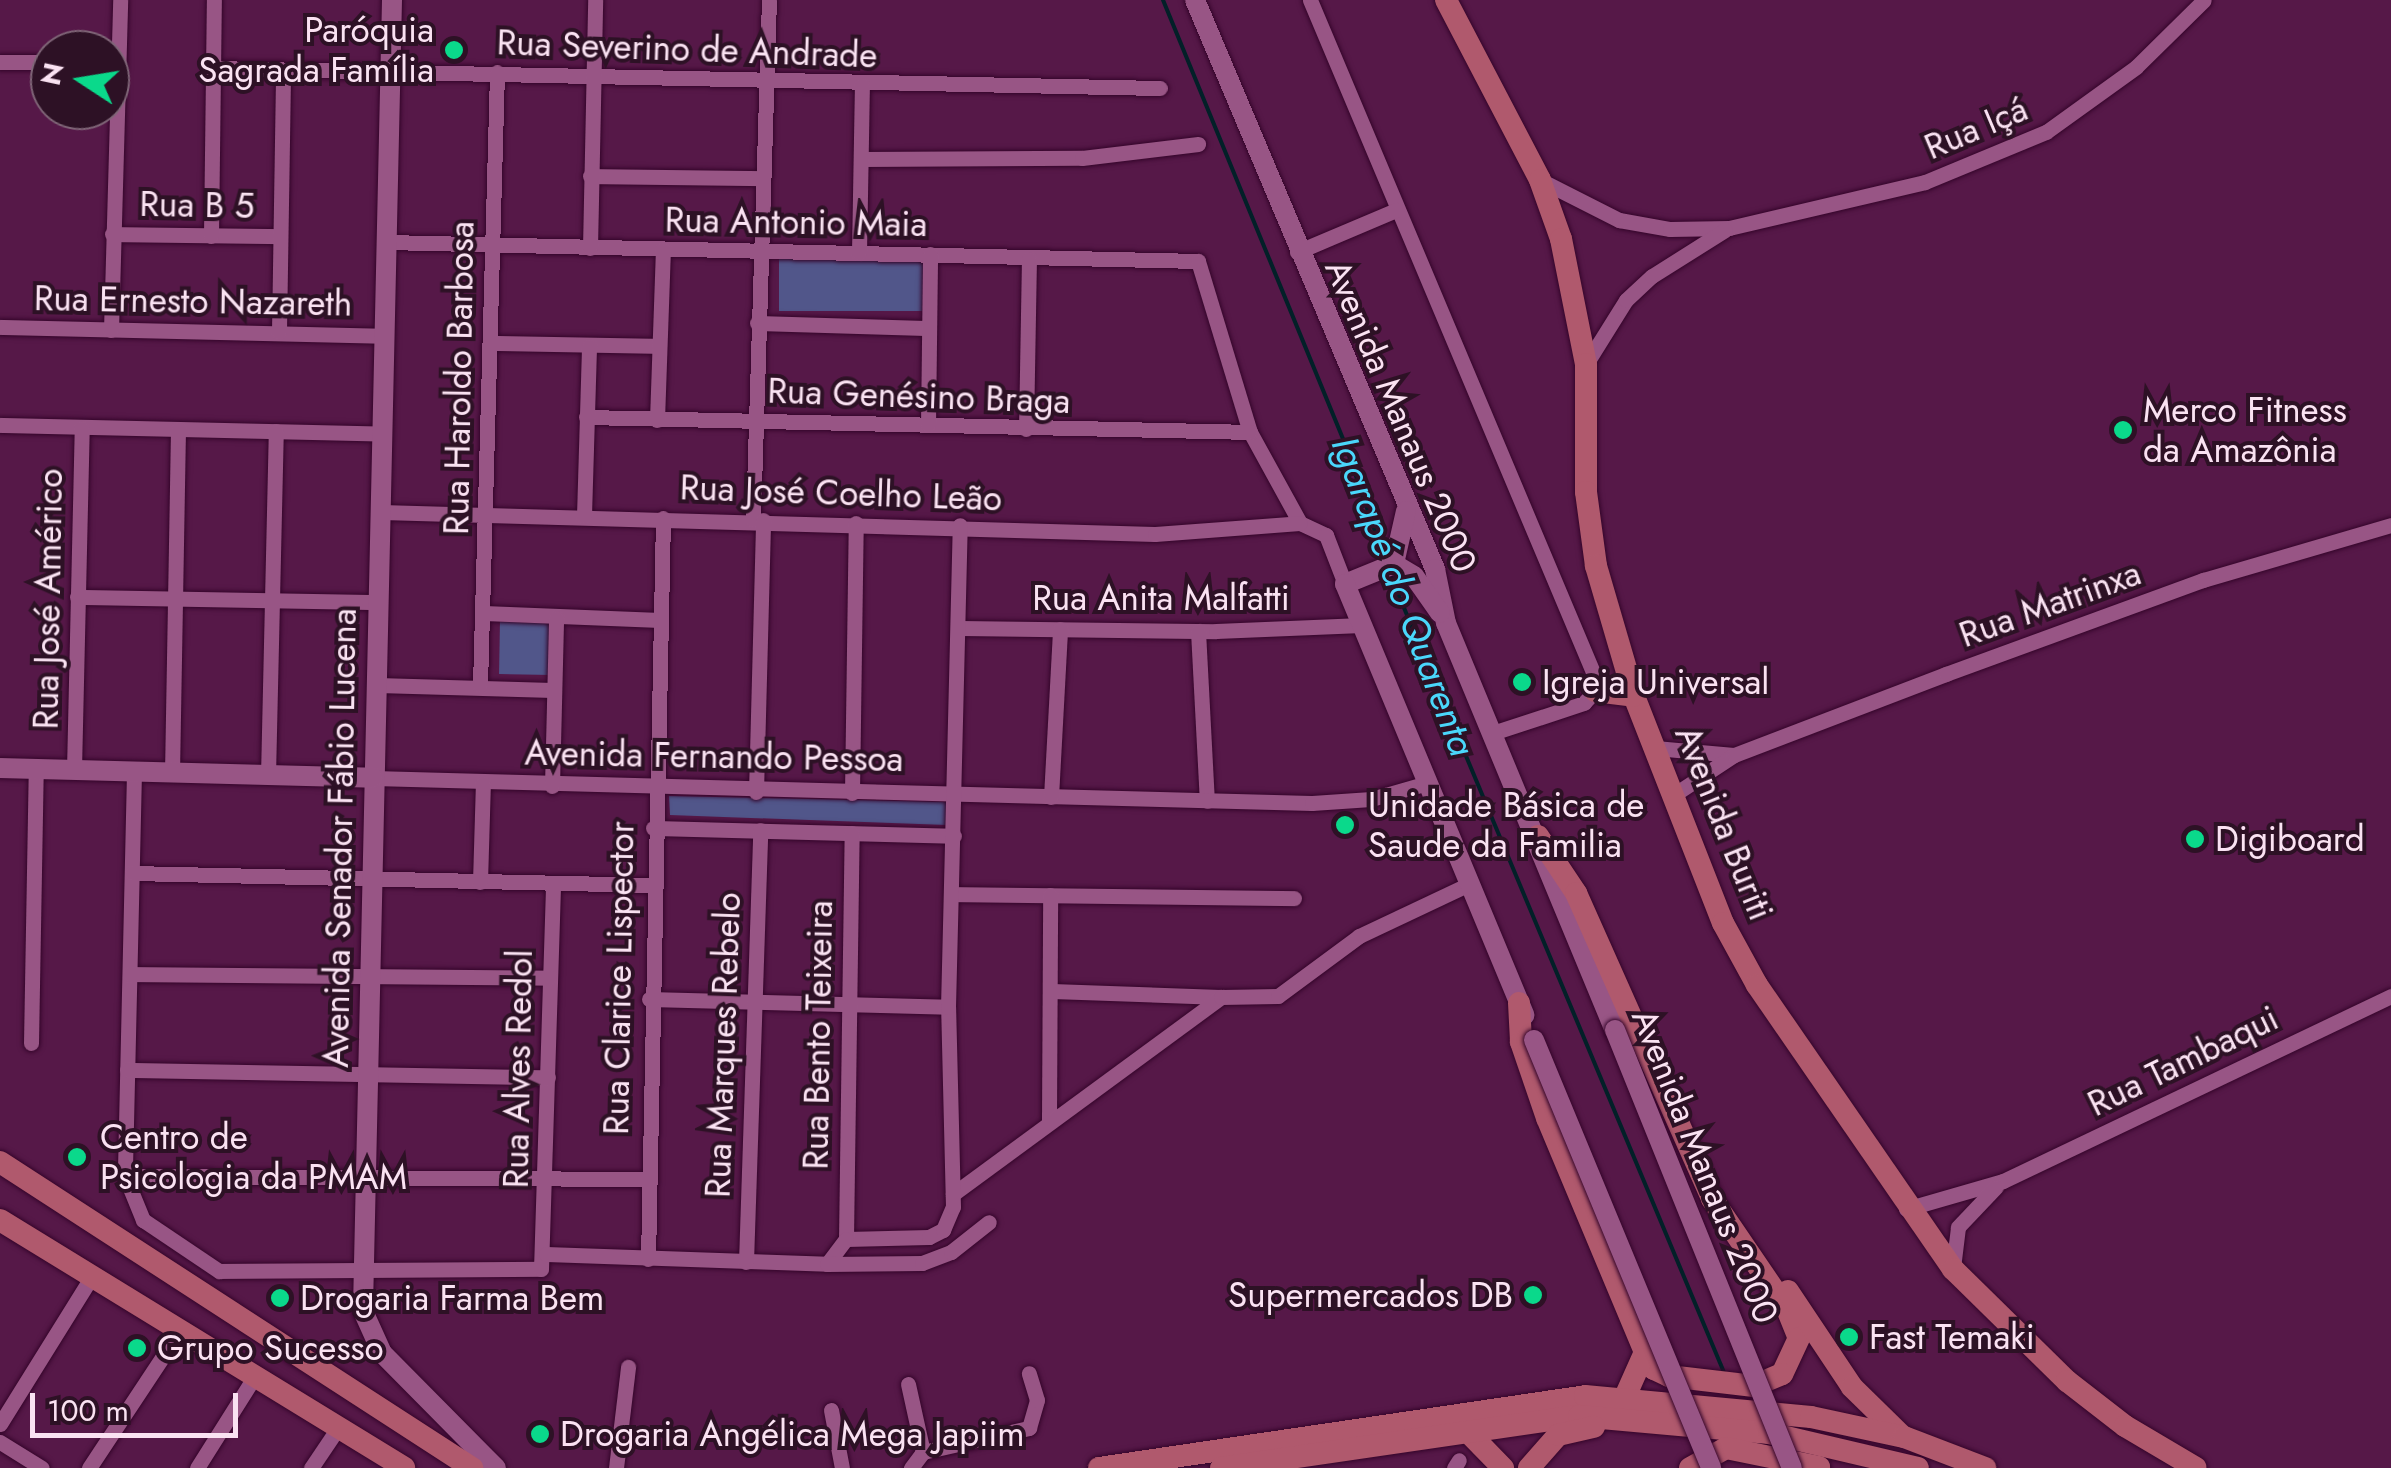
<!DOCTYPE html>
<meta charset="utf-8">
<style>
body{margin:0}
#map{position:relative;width:2391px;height:1468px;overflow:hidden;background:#561848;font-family:Jost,sans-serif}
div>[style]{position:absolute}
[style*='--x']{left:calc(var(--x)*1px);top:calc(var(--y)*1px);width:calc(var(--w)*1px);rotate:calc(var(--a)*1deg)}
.green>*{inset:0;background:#51568a;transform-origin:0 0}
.stream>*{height:4px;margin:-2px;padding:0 2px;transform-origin:2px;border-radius:2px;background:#022028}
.roads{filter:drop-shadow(0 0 2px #34052a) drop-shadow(0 0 2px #34052a)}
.minor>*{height:15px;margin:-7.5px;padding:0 7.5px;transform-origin:7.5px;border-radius:7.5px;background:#985585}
.tertiary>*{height:20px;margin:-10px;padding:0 10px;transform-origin:10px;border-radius:10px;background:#985585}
.secondary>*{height:22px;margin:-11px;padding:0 11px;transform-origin:11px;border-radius:11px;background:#b0596d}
.bridges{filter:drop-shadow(0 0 2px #34052a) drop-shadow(0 0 2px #34052a)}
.tertiary-bridge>*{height:20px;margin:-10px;padding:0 10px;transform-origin:10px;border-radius:10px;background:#985585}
.dots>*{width:28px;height:28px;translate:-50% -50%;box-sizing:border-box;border:5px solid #2d1125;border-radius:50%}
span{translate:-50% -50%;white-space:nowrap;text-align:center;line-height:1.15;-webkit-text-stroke:8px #2d1125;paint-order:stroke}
.poi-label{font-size:35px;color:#fae2f2}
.right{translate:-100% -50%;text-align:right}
.left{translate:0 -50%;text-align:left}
.street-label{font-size:35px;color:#fae2f2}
.water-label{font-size:38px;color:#4ad7fb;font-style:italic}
.north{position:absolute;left:30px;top:30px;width:100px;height:100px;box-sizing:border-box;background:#2d1125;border:2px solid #7f6577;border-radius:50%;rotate:282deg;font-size:28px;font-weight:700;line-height:40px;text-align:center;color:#fae2f2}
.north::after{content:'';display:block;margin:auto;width:35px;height:45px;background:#0ad98b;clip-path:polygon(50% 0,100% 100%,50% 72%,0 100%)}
.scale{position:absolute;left:30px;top:1393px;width:208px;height:45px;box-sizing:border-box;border:5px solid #fae2f2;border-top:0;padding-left:12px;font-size:30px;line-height:35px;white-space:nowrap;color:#fae2f2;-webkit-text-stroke:8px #2d1125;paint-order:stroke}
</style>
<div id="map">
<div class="green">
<div style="left:779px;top:258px;width:144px;height:53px"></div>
<div style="left:500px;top:620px;width:53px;height:54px;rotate:1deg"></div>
<div style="clip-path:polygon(669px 796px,946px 802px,946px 825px,670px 815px)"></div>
</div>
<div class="stream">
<div style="--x:1163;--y:0;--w:477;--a:67.7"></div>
<div style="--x:1344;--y:441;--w:124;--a:71.1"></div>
<div style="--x:1389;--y:572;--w:870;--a:67.29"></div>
</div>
<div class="roads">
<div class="minor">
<div style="--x:1310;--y:0;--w:735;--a:67.17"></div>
<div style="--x:1595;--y:677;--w:14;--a:90"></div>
<div style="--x:1595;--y:691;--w:16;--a:133"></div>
<div style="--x:1584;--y:703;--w:96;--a:161.8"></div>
<div style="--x:0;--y:62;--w:50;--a:0"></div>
<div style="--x:212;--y:68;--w:948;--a:1.21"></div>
<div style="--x:861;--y:159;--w:221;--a:-0.3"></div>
<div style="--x:1082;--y:158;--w:117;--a:-6.9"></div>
<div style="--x:590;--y:176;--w:172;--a:0.7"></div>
<div style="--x:1540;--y:180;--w:89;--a:26.9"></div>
<div style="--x:1619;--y:220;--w:52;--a:10"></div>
<div style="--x:1670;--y:229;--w:59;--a:-1"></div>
<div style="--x:1729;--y:228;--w:201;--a:-13.2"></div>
<div style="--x:1925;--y:182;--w:131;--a:-22.5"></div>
<div style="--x:2046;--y:132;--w:111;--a:-35.8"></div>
<div style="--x:2136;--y:67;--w:95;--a:-44.6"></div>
<div style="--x:112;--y:234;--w:168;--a:0.7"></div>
<div style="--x:211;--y:236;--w:236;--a:-89.3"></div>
<div style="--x:386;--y:242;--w:812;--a:1.34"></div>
<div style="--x:1198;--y:261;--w:179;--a:73.1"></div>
<div style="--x:1250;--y:432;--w:104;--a:61.2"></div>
<div style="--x:1300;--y:523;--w:29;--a:25"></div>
<div style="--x:1326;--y:535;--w:53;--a:68.8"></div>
<div style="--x:590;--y:248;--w:248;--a:-88.8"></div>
<div style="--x:1297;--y:252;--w:108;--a:-23"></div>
<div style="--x:859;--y:253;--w:168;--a:-89"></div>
<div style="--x:757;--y:323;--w:169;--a:1.7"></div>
<div style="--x:0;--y:327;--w:385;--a:1.3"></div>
<div style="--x:111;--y:330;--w:330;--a:-88.4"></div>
<div style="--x:279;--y:332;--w:262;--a:-89.1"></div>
<div style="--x:491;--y:343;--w:167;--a:1"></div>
<div style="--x:1586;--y:364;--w:75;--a:-58"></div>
<div style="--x:1626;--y:300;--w:35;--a:-43"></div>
<div style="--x:1652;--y:276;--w:86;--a:-32.2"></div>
<div style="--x:586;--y:417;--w:664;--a:1.29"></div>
<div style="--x:657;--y:420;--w:171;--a:-88"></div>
<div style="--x:0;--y:425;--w:382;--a:1.3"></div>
<div style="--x:928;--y:425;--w:171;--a:-89.3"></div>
<div style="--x:1026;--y:429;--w:170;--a:-89"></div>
<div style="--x:381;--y:512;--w:774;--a:1.63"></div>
<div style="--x:1155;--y:534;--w:145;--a:-4.3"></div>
<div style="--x:584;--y:516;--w:170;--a:-88.3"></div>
<div style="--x:753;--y:520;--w:520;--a:-88.24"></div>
<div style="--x:77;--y:597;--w:300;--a:1"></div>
<div style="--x:485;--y:613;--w:174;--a:2.3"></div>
<div style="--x:960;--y:628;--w:256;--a:0.7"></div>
<div style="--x:1216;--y:631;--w:146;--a:-2.4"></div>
<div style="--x:1198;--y:631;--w:170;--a:87"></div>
<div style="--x:376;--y:685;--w:178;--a:1.6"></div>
<div style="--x:480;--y:685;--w:613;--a:-88.41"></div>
<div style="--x:1655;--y:748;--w:79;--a:5.1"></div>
<div style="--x:74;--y:770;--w:342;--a:-88.7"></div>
<div style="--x:134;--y:772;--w:404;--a:91.3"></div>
<div style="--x:125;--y:1176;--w:48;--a:67.8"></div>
<div style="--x:143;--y:1220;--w:92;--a:33.9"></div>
<div style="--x:219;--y:1271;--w:322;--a:-0.4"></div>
<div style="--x:541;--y:1269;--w:385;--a:-88.2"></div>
<div style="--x:172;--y:773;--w:344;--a:-89"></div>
<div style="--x:268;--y:776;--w:345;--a:-88.7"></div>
<div style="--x:373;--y:778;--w:939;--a:1.53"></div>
<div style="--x:1312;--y:803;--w:59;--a:-3.9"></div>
<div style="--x:1371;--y:799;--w:55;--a:-15.8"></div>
<div style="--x:552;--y:786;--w:168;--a:-88.6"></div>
<div style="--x:756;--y:792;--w:272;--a:-88.5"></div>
<div style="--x:852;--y:793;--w:270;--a:-89.2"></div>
<div style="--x:1672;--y:796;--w:74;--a:-33.5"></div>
<div style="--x:1734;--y:755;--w:227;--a:-20.9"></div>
<div style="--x:1946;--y:674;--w:274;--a:-20.1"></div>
<div style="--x:2203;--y:580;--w:196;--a:-16.3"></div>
<div style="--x:1051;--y:797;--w:168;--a:-86.9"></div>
<div style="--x:653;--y:828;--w:301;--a:1.5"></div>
<div style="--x:132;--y:873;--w:520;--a:1.32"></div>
<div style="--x:480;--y:882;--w:99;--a:-88.3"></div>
<div style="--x:951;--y:894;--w:343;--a:0.7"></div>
<div style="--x:130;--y:974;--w:419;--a:0.5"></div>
<div style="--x:1052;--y:991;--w:169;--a:2"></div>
<div style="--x:649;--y:999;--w:299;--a:1.5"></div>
<div style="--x:31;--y:1043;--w:274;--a:-89"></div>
<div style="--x:127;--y:1070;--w:421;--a:1"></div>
<div style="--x:1049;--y:1120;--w:225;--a:-89.7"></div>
<div style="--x:125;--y:1176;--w:520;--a:0.33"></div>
<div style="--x:953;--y:1194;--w:333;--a:-36.3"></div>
<div style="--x:1221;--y:997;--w:57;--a:-1"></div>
<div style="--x:1278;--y:996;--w:101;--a:-36.5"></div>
<div style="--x:1359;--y:936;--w:122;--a:-25.3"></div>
<div style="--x:1906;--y:1209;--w:101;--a:-16.1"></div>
<div style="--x:2003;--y:1181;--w:430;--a:-25.5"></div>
<div style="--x:846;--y:1239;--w:83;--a:-1.4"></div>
<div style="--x:929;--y:1237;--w:16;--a:-27"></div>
<div style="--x:943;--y:1230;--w:25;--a:-67"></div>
<div style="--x:953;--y:1207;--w:200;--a:-91.4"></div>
<div style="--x:948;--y:1007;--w:482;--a:-88.6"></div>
<div style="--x:846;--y:1239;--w:406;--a:-89.2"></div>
<div style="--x:546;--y:1254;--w:281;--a:2"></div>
<div style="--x:827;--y:1264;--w:31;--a:-53"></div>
<div style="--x:648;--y:1259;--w:741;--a:-88.84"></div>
<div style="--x:746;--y:1262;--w:432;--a:-88.1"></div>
<div style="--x:827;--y:1264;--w:95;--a:-0.6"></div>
<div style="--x:922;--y:1263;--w:31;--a:-21"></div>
<div style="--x:951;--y:1252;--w:48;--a:-38.3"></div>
<div style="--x:1953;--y:1268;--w:41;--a:-83"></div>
<div style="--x:1958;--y:1227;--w:55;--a:-46.5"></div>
<div style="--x:908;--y:1384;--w:70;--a:77.6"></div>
<div style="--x:923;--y:1452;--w:20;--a:127"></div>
<div style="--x:831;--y:1410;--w:59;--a:79.3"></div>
<div style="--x:0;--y:1424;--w:174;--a:-58.1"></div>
<div style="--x:0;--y:1442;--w:49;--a:31.8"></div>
<div style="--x:923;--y:1452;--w:109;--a:-12.8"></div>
<div style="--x:1029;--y:1428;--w:29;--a:-74"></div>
<div style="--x:1037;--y:1400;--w:28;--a:-107"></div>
<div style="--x:89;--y:1468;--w:167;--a:-56.5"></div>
<div style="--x:197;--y:1468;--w:109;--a:-57.8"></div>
<div style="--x:311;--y:1468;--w:48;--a:-56"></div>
<div style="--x:616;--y:1468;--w:102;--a:-83.2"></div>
<div style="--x:1454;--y:1468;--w:9;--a:-58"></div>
</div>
<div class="tertiary">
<div style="--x:392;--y:0;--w:1311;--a:91.27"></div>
<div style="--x:363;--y:1311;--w:46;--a:65.7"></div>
<div style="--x:382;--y:1353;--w:162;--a:45.3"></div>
<div style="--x:1195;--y:0;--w:618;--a:67.13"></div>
<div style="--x:1435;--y:569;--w:55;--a:78.5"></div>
<div style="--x:1446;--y:623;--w:441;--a:67.5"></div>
<div style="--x:1406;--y:511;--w:54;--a:102.8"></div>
<div style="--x:1394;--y:564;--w:53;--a:157.8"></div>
<div style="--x:1345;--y:584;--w:467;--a:67.4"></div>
<div style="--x:1394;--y:564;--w:23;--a:31"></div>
<div style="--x:1414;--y:576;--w:45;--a:54.9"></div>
<div style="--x:0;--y:768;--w:373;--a:1.5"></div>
</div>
<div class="secondary">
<div style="--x:1446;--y:0;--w:203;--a:62.4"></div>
<div style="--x:1540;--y:180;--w:63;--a:70.4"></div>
<div style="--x:1561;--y:239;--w:127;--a:78.7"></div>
<div style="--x:1586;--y:364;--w:128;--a:90"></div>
<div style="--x:1586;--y:492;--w:75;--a:82.3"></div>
<div style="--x:1596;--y:566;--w:135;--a:73.7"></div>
<div style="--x:1634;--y:696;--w:244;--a:68.6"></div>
<div style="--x:1723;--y:923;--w:71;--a:61.3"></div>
<div style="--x:1757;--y:985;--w:345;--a:55.4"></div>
<div style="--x:1953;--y:1269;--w:160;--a:44.5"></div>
<div style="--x:2067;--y:1381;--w:73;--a:37.8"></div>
<div style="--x:2125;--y:1426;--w:82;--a:30.6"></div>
<div style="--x:1595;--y:691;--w:39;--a:7"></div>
<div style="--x:1538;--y:836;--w:69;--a:56.3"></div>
<div style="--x:1576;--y:893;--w:335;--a:66"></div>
<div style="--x:1712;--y:1199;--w:133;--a:55.7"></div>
<div style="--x:1787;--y:1309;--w:31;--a:68"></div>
<div style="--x:1799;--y:1338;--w:40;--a:115"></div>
<div style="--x:1782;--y:1374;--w:30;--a:157"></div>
<div style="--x:1754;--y:1386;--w:86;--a:-173.3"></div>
<div style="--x:1669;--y:1376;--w:17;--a:-155"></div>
<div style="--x:1654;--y:1369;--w:19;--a:-118"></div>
<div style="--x:1519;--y:1003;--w:39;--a:87"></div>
<div style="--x:1521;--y:1042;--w:80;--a:71.1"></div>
<div style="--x:1547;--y:1118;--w:254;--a:67.3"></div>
<div style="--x:1645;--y:1352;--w:49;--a:114"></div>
<div style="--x:0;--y:1162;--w:563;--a:32.96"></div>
<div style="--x:0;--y:1220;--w:474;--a:31.5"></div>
<div style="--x:1788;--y:1291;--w:115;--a:56.3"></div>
<div style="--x:1852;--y:1387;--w:67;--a:44.4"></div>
<div style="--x:1464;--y:1428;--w:56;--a:45.7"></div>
<div style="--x:1099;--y:1468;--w:491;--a:-8.4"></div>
<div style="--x:1585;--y:1396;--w:227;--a:5.3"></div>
<div style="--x:1811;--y:1417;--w:95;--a:12.1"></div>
<div style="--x:1904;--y:1437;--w:87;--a:20.9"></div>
<div style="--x:1221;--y:1468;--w:362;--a:-8.3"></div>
<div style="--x:1579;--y:1416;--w:191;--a:5.1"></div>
<div style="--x:1769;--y:1433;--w:153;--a:13.2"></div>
<div style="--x:1529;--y:1468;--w:44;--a:-48.7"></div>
<div style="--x:1558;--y:1435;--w:37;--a:-13"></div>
<div style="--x:1690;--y:1468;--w:41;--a:-29.1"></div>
<div style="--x:1726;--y:1448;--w:95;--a:11.5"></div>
</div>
</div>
<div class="bridges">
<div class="tertiary-bridge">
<div style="--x:1615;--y:1030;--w:472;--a:68"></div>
<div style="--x:1534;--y:1040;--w:463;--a:67.5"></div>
</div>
</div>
<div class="dots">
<div style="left:454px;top:50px;background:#0ad98b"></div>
<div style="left:2123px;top:430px;background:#0ad98b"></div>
<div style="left:1522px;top:682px;background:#0ad98b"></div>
<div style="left:1345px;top:825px;background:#0ad98b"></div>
<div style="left:2195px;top:839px;background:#0ad98b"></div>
<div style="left:77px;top:1157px;background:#0ad98b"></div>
<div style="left:1533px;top:1295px;background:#0ad98b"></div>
<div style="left:280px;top:1298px;background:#0ad98b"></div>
<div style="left:1849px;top:1337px;background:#0ad98b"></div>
<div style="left:137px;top:1348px;background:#0ad98b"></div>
<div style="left:540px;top:1434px;background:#0ad98b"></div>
</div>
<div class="poi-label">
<span class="right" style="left:434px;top:50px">Paróquia<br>Sagrada Família</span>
<span class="left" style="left:2143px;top:430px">Merco Fitness<br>da Amazônia</span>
<span class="left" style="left:1542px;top:682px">Igreja Universal</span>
<span class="left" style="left:1368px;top:825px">Unidade Básica de<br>Saude da Familia</span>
<span class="left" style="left:2215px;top:839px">Digiboard</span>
<span class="left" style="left:100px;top:1157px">Centro de<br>Psicologia da PMAM</span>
<span class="right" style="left:1513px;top:1295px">Supermercados DB</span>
<span class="left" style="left:300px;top:1298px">Drogaria Farma Bem</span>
<span class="left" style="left:1869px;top:1337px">Fast Temaki</span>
<span class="left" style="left:157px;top:1348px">Grupo Sucesso</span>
<span class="left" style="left:560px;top:1434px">Drogaria Angélica Mega Japiim</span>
</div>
<div class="street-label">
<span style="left:687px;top:49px;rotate:2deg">Rua Severino de Andrade</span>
<span style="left:1976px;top:128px;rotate:-23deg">Rua Içá</span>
<span style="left:197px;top:205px;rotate:1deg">Rua B 5</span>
<span style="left:796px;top:222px;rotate:1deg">Rua Antonio Maia</span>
<span style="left:193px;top:301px;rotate:1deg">Rua Ernesto Nazareth</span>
<span style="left:459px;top:378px;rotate:-89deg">Rua Haroldo Barbosa</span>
<span style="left:919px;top:396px;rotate:2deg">Rua Genésino Braga</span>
<span style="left:1401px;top:416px;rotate:67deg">Avenida Manaus 2000</span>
<span style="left:841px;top:493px;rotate:2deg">Rua José Coelho Leão</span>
<span style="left:1161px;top:598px">Rua Anita Malfatti</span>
<span style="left:48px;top:599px;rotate:-89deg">Rua José Américo</span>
<span style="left:2050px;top:604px;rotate:-20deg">Rua Matrinxa</span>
<span style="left:714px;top:756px;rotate:1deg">Avenida Fernando Pessoa</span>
<span style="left:1724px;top:823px;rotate:68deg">Avenida Buriti</span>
<span style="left:340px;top:838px;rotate:-89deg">Avenida Senador Fábio Lucena</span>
<span style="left:619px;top:978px;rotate:-89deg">Rua Clarice Lispector</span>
<span style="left:818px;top:1035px;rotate:-89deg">Rua Bento Teixeira</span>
<span style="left:723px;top:1045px;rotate:-88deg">Rua Marques Rebelo</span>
<span style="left:2183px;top:1061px;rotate:-26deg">Rua Tambaqui</span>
<span style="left:518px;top:1069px;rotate:-89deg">Rua Alves Redol</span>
<span style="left:1705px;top:1166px;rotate:68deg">Avenida Manaus 2000</span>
</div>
<div class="water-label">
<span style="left:1404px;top:596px;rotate:69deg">Igarapé do Quarenta</span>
</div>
<div class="north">N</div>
<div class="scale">100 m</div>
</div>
